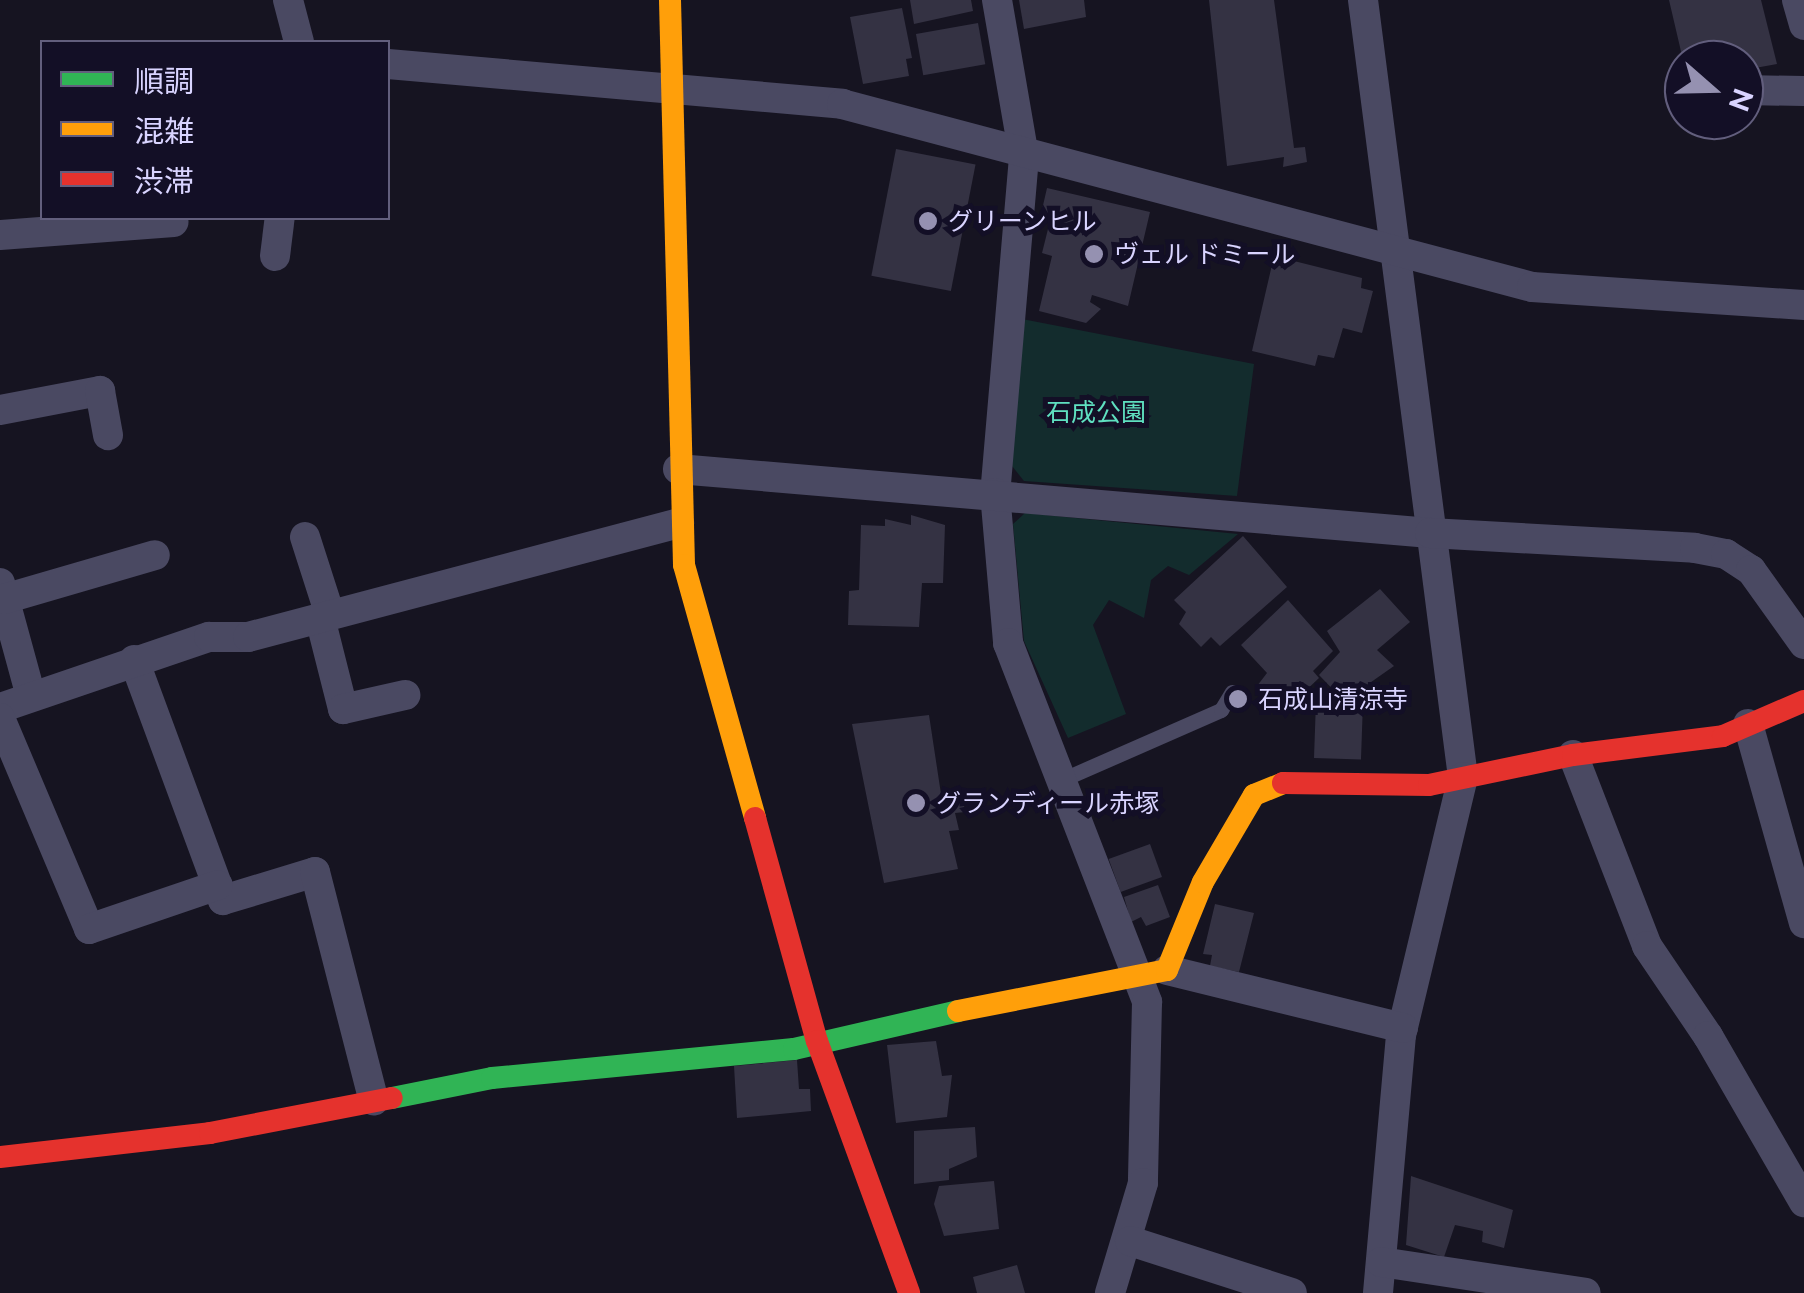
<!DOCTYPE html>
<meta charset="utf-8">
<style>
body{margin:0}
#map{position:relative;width:1804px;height:1293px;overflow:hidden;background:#161421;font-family:Raleway,"Noto Sans JP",sans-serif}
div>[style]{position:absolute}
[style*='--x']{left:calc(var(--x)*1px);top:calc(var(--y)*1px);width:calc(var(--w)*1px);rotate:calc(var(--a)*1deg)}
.green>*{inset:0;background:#132c2d}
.building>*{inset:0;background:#343243;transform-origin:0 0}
.lane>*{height:15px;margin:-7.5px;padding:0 7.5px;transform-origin:7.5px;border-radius:7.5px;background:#4a4962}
.street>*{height:30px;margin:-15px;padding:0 15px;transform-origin:15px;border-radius:15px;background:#4a4962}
.fast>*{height:22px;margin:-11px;padding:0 11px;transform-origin:11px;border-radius:11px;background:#30b455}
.slow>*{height:22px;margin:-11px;padding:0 11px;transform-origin:11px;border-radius:11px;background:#ff9f0a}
.jam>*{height:22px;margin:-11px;padding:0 11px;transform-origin:11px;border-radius:11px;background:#e5322d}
.dots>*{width:28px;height:28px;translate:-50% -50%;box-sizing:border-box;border:5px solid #130f26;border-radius:50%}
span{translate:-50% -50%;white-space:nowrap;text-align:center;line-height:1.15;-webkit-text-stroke:10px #130f26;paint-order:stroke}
.poi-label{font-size:25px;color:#d9d4ff}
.left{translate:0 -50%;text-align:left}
.park-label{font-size:25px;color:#5fe0c0}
.legend{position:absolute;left:40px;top:40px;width:350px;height:180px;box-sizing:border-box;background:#130f26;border:2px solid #625e7d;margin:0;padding:12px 18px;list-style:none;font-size:30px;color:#d9d4ff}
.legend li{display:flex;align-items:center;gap:20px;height:50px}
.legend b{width:50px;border:2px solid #625e7d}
.north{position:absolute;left:1664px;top:40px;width:100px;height:100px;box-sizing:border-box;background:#130f26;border:2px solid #625e7d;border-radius:50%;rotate:110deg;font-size:28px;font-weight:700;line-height:40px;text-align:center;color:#d9d4ff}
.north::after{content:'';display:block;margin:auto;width:35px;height:45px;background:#9591b1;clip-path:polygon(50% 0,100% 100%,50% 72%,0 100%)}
</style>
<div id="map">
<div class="green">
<div style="clip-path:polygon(1022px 319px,1254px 364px,1237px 496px,1024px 481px,1012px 466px)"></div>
<div style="clip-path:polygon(1025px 513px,1238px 534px,1189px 575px,1168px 566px,1151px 580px,1144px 618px,1109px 600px,1093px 625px,1126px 714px,1068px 738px,1024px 641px,1013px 524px)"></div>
</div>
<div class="building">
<div style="clip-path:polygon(910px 0,971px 0,973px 11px,914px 24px)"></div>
<div style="clip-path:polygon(1019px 0,1084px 0,1086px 17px,1024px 29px)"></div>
<div style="clip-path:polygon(1209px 0,1274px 0,1294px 148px,1305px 147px,1307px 162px,1283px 167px,1284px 157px,1227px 166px)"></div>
<div style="clip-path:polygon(1669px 0,1761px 0,1777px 64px,1744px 70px,1744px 60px,1683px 60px)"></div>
<div style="clip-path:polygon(902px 8px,912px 58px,906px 59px,909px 76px,863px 84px,850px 17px)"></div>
<div style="left:978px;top:23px;width:42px;height:63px;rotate:80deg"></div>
<div style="left:896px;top:149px;width:81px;height:129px;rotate:11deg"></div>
<div style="clip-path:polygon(1047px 188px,1150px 212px,1128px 306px,1092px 295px,1090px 302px,1101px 309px,1086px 323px,1039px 311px,1052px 256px,1042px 253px,1051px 217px,1041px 214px)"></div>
<div style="clip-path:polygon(1274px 256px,1362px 278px,1361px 288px,1373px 291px,1362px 333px,1343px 328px,1334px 358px,1318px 355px,1315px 366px,1252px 351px)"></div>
<div style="clip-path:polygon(911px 515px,945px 525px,943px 583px,922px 583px,919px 627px,848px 625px,849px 591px,859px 590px,861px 525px,885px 526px,885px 519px,911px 525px)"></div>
<div style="clip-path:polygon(1243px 536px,1287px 587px,1220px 646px,1211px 637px,1201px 647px,1179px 624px,1186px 612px,1174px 600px)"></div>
<div style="clip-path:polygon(1380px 589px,1410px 622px,1377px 650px,1394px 666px,1344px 701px,1319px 675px,1340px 652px,1327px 631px)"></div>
<div style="clip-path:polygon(1288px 600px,1333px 651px,1313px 671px,1319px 678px,1281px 714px,1257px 686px,1267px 673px,1241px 645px)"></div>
<div style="left:1316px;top:701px;width:47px;height:57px;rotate:2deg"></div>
<div style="clip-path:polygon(929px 715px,941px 794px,962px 792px,965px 812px,955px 813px,959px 830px,949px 831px,958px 869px,884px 883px,852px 724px)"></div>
<div style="left:1150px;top:844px;width:35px;height:44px;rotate:70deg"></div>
<div style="clip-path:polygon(1158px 885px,1170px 917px,1146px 926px,1141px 917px,1131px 922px,1124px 897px)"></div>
<div style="clip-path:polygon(1215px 904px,1254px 913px,1239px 972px,1210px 966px,1212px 955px,1203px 954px)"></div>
<div style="clip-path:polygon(936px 1041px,942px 1076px,952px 1075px,947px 1117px,896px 1123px,887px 1045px)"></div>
<div style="clip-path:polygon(797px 1060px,799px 1089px,810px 1089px,811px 1111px,737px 1118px,734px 1066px)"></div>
<div style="clip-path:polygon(975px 1127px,977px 1157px,949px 1169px,949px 1180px,914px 1184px,914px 1131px)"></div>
<div style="clip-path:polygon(1411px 1176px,1513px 1210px,1504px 1248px,1482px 1242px,1483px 1231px,1455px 1225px,1444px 1257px,1406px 1245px)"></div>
<div style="clip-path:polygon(994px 1181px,999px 1229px,944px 1236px,934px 1204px,939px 1186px)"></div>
<div style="clip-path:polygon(1017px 1265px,1025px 1293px,977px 1293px,973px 1277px)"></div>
</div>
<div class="lane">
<div style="--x:1059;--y:781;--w:177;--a:-23.7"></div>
<div style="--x:1221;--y:710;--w:21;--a:-59"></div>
</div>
<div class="street">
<div style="--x:288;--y:0;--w:43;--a:75.3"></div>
<div style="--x:997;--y:0;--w:159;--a:80.2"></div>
<div style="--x:1024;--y:157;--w:337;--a:94.9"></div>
<div style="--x:995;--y:493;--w:151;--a:85"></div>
<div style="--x:1008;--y:643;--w:385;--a:68.8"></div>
<div style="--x:1147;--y:1002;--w:181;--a:91.3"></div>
<div style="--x:1143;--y:1183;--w:115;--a:106.7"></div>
<div style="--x:1363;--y:0;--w:783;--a:82.67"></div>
<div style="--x:1463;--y:777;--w:265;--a:103.5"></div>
<div style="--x:1401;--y:1035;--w:259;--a:95.1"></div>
<div style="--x:1797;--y:0;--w:26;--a:74"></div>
<div style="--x:388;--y:64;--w:456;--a:5"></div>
<div style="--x:842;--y:104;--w:714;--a:14.85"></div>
<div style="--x:1532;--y:287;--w:273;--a:3.8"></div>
<div style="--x:1682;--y:89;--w:2;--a:0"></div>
<div style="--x:1744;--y:90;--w:60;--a:1"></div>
<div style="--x:0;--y:235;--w:174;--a:-4.3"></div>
<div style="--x:275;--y:256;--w:38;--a:-83"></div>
<div style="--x:0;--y:410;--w:102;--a:-10.8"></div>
<div style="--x:100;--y:391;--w:45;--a:79.7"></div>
<div style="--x:678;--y:469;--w:755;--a:4.86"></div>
<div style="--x:1430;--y:533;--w:265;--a:3.2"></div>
<div style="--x:1695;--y:548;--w:32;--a:11"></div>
<div style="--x:1726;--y:554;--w:30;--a:33"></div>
<div style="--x:1751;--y:570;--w:91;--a:54.4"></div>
<div style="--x:305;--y:537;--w:82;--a:72.2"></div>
<div style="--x:0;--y:583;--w:114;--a:74.7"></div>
<div style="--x:4;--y:599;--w:157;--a:-16.2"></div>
<div style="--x:320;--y:618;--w:94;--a:75.8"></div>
<div style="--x:343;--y:709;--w:64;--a:-12.7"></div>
<div style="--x:134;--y:660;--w:256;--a:69.7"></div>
<div style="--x:223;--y:900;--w:96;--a:-16.9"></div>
<div style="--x:315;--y:872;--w:236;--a:75.6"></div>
<div style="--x:0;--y:708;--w:221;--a:-18.8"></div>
<div style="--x:209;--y:637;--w:39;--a:0"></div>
<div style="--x:248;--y:637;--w:446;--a:-14.8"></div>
<div style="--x:0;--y:718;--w:229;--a:67.1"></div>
<div style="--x:89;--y:929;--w:136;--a:-18.8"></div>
<div style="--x:1748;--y:724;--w:207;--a:74.3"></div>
<div style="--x:1573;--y:755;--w:205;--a:68.8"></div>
<div style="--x:1647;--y:946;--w:109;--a:55.9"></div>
<div style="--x:1708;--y:1036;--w:192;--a:60"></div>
<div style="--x:1167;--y:970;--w:243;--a:13.8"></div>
<div style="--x:1130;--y:1241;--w:170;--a:17.8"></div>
<div style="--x:1381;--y:1262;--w:207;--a:8.6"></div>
</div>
<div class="fast">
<div style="--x:392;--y:1098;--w:102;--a:-11.3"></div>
<div style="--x:492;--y:1078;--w:303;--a:-5.5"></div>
<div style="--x:794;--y:1049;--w:168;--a:-13"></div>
</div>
<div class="slow">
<div style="--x:670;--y:0;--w:565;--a:88.58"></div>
<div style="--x:684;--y:565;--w:263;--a:74.3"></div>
<div style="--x:958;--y:1011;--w:213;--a:-11.1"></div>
<div style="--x:1167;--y:970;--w:95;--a:-67.8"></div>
<div style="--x:1203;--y:882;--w:101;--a:-59.6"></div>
<div style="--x:1254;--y:795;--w:31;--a:-22"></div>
</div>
<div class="jam">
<div style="--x:1283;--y:783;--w:146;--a:0.8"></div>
<div style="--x:1429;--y:785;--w:147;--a:-11.8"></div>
<div style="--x:1573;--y:755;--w:151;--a:-7.2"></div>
<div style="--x:1723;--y:736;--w:88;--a:-23.4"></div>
<div style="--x:755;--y:818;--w:231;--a:74.5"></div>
<div style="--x:817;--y:1041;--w:268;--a:69.9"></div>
<div style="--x:0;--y:1157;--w:211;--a:-6.5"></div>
<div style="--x:210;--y:1133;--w:185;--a:-10.9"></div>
</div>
<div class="dots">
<div style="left:928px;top:221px;background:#9591b1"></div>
<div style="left:1094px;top:254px;background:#9591b1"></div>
<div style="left:1238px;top:699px;background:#9591b1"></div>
<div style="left:916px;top:803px;background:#9591b1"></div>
</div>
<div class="poi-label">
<span class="left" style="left:948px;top:221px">グリーンヒル</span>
<span class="left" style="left:1114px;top:254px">ヴェル ドミール</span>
<span class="left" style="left:1258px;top:699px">石成山清涼寺</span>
<span class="left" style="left:936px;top:803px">グランディール赤塚</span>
</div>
<div class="park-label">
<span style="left:1096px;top:412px">石成公園</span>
</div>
<ul class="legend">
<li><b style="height:12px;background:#30b455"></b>順調</li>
<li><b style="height:12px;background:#ff9f0a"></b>混雑</li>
<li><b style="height:12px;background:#e5322d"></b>渋滞</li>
</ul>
<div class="north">N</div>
</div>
